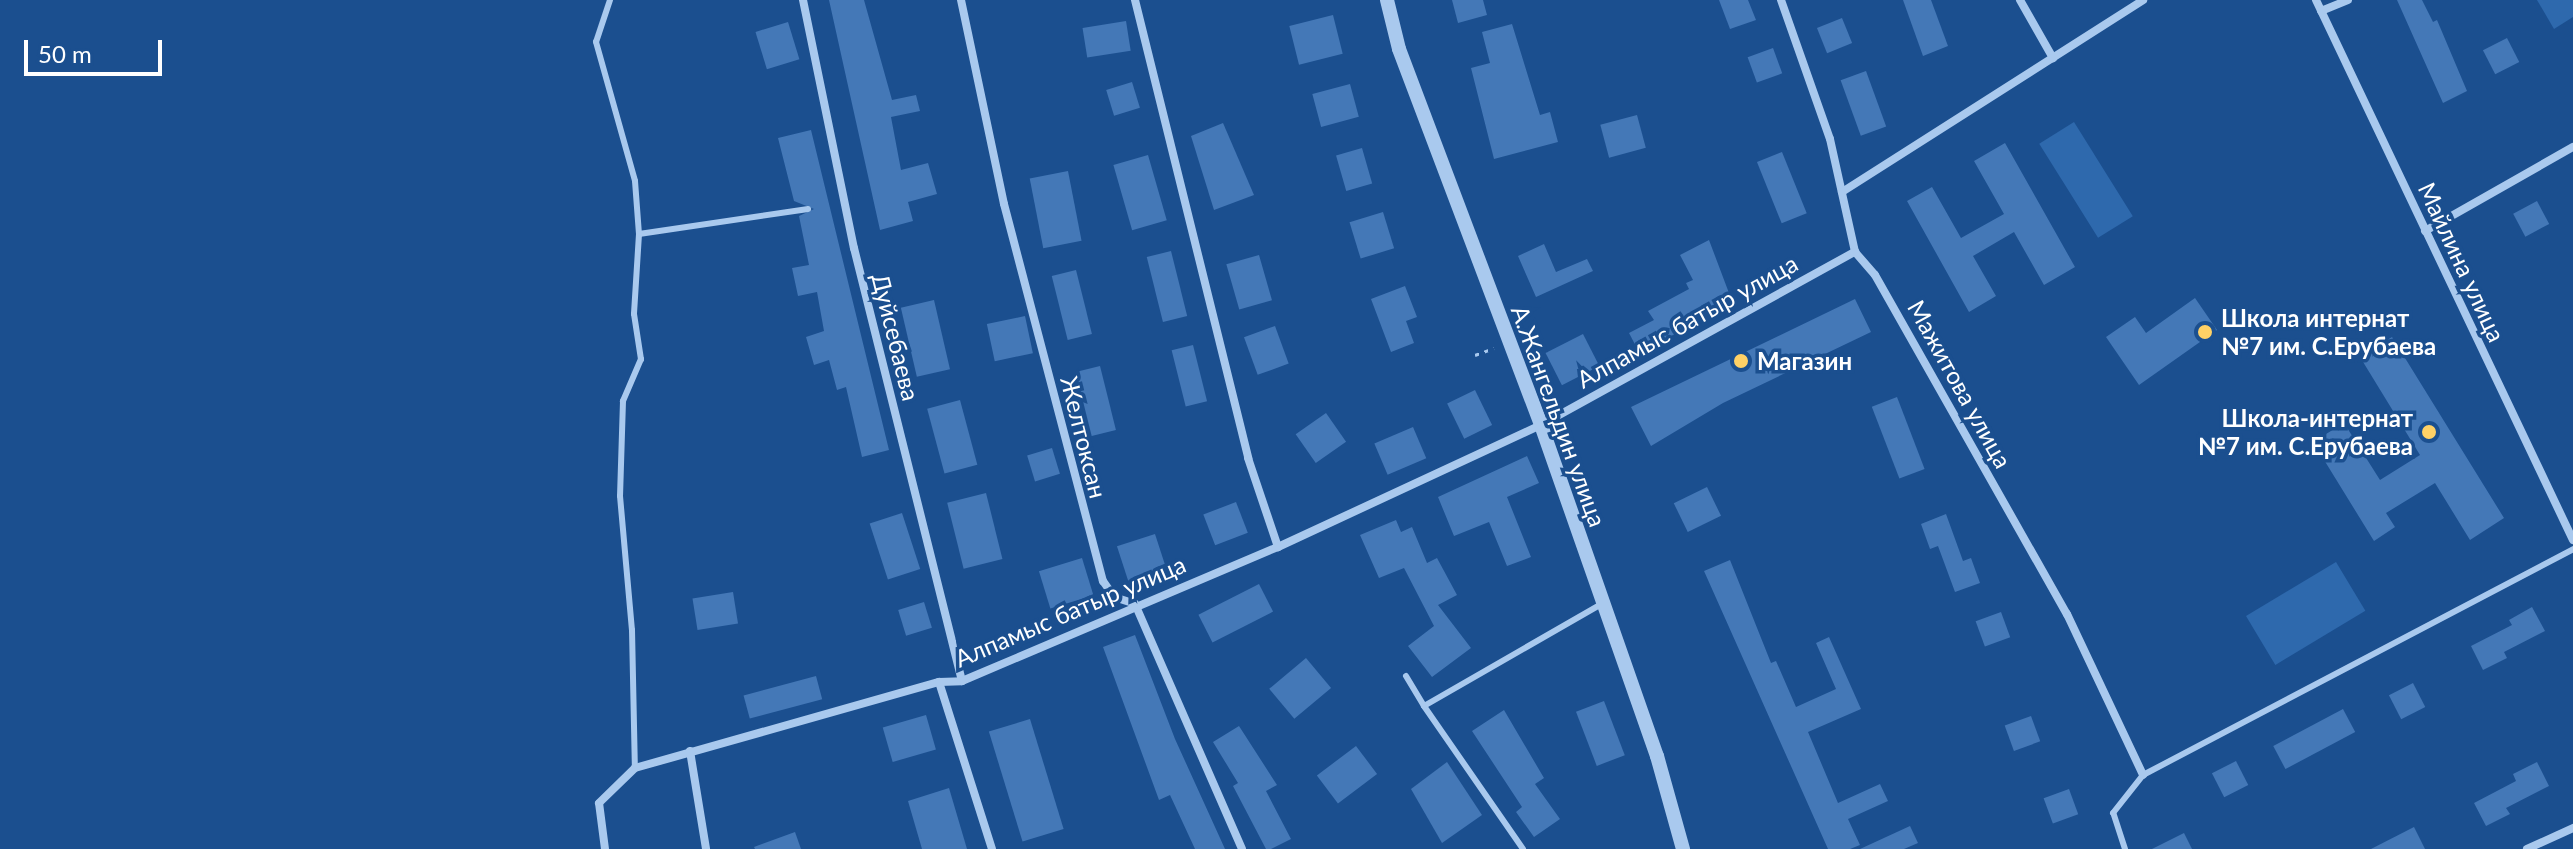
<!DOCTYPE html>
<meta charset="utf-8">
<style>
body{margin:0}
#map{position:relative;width:2573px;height:849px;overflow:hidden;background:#1b4f8f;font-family:Lato,sans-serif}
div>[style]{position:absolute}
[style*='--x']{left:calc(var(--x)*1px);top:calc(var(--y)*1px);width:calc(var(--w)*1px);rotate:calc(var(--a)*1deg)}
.green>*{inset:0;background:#2e69ad;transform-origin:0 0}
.building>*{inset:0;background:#4478b7;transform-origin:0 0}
.path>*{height:3px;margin-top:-1.5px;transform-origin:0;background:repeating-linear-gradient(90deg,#a9c9ee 0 4px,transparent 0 10px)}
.service>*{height:6px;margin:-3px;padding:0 3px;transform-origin:3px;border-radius:3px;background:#a9c9ee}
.minor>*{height:8px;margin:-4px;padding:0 4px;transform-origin:4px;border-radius:4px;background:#a9c9ee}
.tertiary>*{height:14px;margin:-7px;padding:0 7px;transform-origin:7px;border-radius:7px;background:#a9c9ee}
.dots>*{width:22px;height:22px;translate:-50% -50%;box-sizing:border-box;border:4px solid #1b4f8f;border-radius:50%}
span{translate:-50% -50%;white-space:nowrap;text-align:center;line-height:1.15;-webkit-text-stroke:7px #1b4f8f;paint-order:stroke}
.street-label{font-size:24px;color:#fff}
.poi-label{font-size:24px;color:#fff;font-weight:700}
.left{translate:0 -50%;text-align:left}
.right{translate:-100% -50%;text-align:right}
.scale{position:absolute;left:24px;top:40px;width:138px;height:36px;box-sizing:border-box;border:4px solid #fff;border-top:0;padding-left:10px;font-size:24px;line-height:28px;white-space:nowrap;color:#fff;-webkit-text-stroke:6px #1b4f8f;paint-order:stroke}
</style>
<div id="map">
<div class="green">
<div style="clip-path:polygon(2537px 0,2573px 0,2573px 17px,2554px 29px)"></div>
<div style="left:2074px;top:122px;width:111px;height:41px;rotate:58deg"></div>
<div style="left:2336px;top:562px;width:57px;height:105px;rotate:59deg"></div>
</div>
<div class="building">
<div style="clip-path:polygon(829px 0,864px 0,892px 100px,916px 95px,920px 111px,891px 117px,901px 170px,928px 163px,937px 194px,908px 202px,913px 221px,880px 230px)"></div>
<div style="clip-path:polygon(1452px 0,1483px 0,1487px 15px,1458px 23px)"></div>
<div style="clip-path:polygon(1719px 0,1748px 0,1756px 20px,1730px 29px)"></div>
<div style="clip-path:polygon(1903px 0,1931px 0,1948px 46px,1923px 56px)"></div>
<div style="clip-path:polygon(2397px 0,2422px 0,2433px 22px,2437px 20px,2467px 91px,2443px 103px)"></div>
<div style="left:1333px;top:15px;width:40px;height:45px;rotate:76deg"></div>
<div style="left:1842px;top:18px;width:27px;height:27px;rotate:68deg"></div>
<div style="left:1126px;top:21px;width:30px;height:44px;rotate:81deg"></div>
<div style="left:788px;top:22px;width:39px;height:34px;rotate:73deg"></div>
<div style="clip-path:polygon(1512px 24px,1540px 115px,1550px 112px,1558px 142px,1494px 159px,1471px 68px,1490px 63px,1482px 32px)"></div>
<div style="left:2507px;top:38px;width:27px;height:27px;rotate:63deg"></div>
<div style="left:1773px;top:48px;width:27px;height:27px;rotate:70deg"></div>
<div style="left:1866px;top:71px;width:59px;height:27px;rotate:70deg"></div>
<div style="left:1132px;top:82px;width:27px;height:27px;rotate:73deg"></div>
<div style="left:1350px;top:84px;width:34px;height:39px;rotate:75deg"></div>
<div style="left:1637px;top:115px;width:34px;height:38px;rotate:75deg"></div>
<div style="clip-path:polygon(1223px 123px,1254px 195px,1214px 210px,1191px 136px)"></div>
<div style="clip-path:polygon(811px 130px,889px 450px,862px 457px,846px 387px,837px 390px,829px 360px,814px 365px,806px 337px,824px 331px,817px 292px,798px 296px,792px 268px,809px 265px,799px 216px,814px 209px,794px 201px,778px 138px)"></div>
<div style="clip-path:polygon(2005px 143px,2075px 267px,2044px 285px,2014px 232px,1973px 256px,1996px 296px,1969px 312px,1907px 201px,1932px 187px,1961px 238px,2004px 214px,1974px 161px)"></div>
<div style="left:1362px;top:148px;width:37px;height:27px;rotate:74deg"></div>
<div style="left:1782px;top:152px;width:66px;height:27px;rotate:68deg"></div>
<div style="left:1148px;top:155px;width:68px;height:36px;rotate:74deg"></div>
<div style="left:1068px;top:171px;width:71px;height:39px;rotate:79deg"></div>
<div style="left:2537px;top:201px;width:26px;height:27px;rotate:62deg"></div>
<div style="left:1383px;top:212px;width:38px;height:35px;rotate:73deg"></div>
<div style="clip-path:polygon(1709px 240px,1732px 301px,1640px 354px,1629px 333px,1654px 320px,1648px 311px,1689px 289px,1686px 283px,1693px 280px,1680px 255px)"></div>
<div style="clip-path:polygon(1544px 244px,1556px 272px,1587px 259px,1593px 271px,1536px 297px,1518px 256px)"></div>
<div style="left:1171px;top:251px;width:67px;height:25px;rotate:76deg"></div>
<div style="left:1259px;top:255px;width:47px;height:34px;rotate:74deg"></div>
<div style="left:1076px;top:270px;width:66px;height:25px;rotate:76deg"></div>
<div style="clip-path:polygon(1405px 286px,1417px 317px,1406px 321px,1414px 343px,1391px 352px,1371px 299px)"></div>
<div style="clip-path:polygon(2195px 298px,2217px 330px,2139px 385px,2106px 337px,2135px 317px,2146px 333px)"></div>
<div style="clip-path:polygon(1855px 299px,1871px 332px,1723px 403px,1651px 446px,1631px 407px)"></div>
<div style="left:934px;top:300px;width:71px;height:34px;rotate:77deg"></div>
<div style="left:1025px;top:316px;width:38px;height:39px;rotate:78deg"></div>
<div style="left:1275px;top:326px;width:40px;height:33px;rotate:70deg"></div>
<div style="left:1583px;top:334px;width:36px;height:42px;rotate:63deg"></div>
<div style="clip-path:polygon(2392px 337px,2504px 518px,2470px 540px,2435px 483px,2386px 513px,2395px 527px,2374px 541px,2313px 442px,2344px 423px,2380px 480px,2420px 455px,2360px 357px)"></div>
<div style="left:1193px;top:345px;width:58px;height:22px;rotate:76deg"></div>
<div style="left:1100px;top:366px;width:66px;height:25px;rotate:76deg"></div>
<div style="left:1475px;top:390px;width:39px;height:31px;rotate:64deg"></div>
<div style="left:1897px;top:397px;width:77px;height:27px;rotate:69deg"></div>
<div style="left:960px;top:400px;width:67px;height:34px;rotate:75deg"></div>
<div style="left:1326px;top:413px;width:35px;height:37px;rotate:55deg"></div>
<div style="left:1413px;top:427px;width:34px;height:42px;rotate:67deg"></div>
<div style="left:1052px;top:448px;width:27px;height:26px;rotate:73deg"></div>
<div style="clip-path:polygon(1527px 456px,1539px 483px,1507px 497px,1531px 557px,1507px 566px,1489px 522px,1454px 536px,1438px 497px)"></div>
<div style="left:1707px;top:487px;width:32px;height:37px;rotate:64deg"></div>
<div style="left:986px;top:493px;width:68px;height:40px;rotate:76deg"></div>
<div style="left:1236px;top:502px;width:33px;height:35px;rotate:69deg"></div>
<div style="left:902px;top:513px;width:59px;height:34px;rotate:72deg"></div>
<div style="clip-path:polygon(1946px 514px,1963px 561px,1971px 558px,1980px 583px,1955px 592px,1938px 546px,1930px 549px,1921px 524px)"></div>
<div style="clip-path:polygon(1396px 520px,1401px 532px,1412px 527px,1427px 563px,1437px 558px,1457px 595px,1438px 605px,1471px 648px,1432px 677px,1408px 646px,1434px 626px,1404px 568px,1379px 578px,1360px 535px)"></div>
<div style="left:1155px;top:534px;width:36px;height:40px;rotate:72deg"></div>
<div style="left:1082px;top:558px;width:39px;height:45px;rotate:73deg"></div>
<div style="clip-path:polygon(1730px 560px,1771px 663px,1776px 661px,1796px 707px,1836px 689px,1816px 643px,1829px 637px,1861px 709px,1808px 732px,1838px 803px,1880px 784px,1888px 801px,1848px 819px,1860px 845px,1850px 849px,1828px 849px,1704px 571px)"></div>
<div style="left:1259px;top:584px;width:31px;height:68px;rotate:63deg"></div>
<div style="left:733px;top:592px;width:32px;height:41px;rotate:81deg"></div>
<div style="left:924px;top:602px;width:27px;height:27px;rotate:73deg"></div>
<div style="clip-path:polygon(2532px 607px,2545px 631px,2504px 652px,2507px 658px,2483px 670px,2471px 646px,2512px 625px,2509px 620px)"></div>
<div style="left:2001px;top:612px;width:27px;height:27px;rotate:70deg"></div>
<div style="clip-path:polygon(1135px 635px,1175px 739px,1225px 849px,1195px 849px,1170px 795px,1159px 800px,1103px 647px)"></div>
<div style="left:1306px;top:658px;width:39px;height:48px;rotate:50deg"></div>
<div style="left:816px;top:676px;width:24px;height:75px;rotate:75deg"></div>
<div style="left:2413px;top:683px;width:27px;height:27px;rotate:63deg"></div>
<div style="left:1604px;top:701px;width:58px;height:30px;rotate:69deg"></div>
<div style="left:2343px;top:709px;width:26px;height:79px;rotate:62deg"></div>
<div style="clip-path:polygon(1504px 710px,1544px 778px,1535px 784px,1560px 819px,1534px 837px,1516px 812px,1522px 807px,1472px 731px)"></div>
<div style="left:926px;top:715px;width:36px;height:45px;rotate:74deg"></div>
<div style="left:2031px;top:716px;width:27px;height:28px;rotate:70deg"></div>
<div style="left:1030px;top:719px;width:115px;height:43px;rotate:73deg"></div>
<div style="clip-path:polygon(1239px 726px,1277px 785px,1266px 791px,1291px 839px,1271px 849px,1266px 849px,1233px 786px,1238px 783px,1213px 742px)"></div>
<div style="left:1356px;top:746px;width:35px;height:49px;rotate:53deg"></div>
<div style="left:2236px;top:761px;width:27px;height:27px;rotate:63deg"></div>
<div style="clip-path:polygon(1447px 762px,1482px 815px,1442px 843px,1411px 789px)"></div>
<div style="clip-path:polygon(2537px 762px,2549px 786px,2506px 808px,2510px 814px,2486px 826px,2474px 803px,2516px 781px,2513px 774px)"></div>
<div style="clip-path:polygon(949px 788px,967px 849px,922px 849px,908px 801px)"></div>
<div style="left:2069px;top:789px;width:27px;height:27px;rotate:70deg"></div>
<div style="clip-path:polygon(1910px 826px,1918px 843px,1904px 849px,1860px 849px)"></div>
<div style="clip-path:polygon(2414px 827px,2425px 849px,2371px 849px)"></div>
<div style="clip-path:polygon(795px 832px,801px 849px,755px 849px,754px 847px)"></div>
<div style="clip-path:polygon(2184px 833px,2192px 849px,2152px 849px)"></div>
</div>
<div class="path">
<div style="--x:1475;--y:355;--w:20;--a:-20"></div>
</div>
<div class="service">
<div style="--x:610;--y:0;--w:44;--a:108.4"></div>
<div style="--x:596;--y:42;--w:144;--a:74.3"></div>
<div style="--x:635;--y:181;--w:53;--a:85.7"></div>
<div style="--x:639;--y:234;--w:80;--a:93.6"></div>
<div style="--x:634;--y:314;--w:46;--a:81.2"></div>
<div style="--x:641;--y:359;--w:46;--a:113.2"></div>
<div style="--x:623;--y:401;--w:95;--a:91.8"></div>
<div style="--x:620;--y:496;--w:135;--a:84.9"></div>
<div style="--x:632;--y:630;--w:138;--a:88.8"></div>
<div style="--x:639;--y:234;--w:171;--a:-8.4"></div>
<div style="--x:1406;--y:676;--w:35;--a:59"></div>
<div style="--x:1523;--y:849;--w:174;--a:-124.7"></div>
<div style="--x:1424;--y:706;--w:207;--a:-29.9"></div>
<div style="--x:2125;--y:849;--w:38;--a:-108"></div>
<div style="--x:2113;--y:813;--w:48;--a:-51.7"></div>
<div style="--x:2143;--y:775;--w:486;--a:-27.7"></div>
</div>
<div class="minor">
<div style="--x:803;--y:0;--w:253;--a:78.4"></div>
<div style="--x:854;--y:248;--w:446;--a:76"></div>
<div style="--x:961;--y:0;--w:208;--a:78.1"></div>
<div style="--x:1004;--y:204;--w:390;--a:75.3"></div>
<div style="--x:1103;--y:581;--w:19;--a:55"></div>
<div style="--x:1114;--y:597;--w:22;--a:18"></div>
<div style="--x:1135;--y:604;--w:267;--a:66.4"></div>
<div style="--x:1135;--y:0;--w:472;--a:76.1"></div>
<div style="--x:1248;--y:458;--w:94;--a:71.4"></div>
<div style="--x:1781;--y:0;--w:147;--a:70.6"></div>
<div style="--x:1830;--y:139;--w:116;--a:77.5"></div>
<div style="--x:1855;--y:252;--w:30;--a:49"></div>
<div style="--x:1875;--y:275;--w:390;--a:60.5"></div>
<div style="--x:2067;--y:614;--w:178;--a:64.7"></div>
<div style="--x:2020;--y:0;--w:67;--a:60.4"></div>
<div style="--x:2316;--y:0;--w:598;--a:64.55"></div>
<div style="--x:2321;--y:11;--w:29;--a:-22"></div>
<div style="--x:1842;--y:192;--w:357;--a:-32.5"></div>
<div style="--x:2425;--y:231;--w:170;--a:-29.6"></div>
<div style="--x:939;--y:682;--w:175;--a:72.4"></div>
<div style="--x:690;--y:751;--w:99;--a:80.7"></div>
<div style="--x:605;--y:849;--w:46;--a:-97.4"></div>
<div style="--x:599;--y:803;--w:50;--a:-44.2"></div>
<div style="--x:635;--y:768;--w:316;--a:-15.8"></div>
<div style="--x:939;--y:682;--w:23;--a:-2"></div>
<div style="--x:962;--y:681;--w:343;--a:-23"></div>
<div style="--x:1278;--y:547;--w:290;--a:-24.9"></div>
<div style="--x:1541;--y:425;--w:359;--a:-28.9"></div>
<div style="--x:2527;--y:849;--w:51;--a:-24.5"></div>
</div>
<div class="tertiary">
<div style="--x:1387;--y:0;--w:50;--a:76.2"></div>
<div style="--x:1399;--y:49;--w:402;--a:69.3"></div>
<div style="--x:1541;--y:425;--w:351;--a:70.7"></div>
<div style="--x:1657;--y:756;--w:97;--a:74.4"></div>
</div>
<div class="dots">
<div style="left:2205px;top:332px;background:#ffd166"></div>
<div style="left:1741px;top:361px;background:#ffd166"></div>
<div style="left:2429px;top:432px;background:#ffd166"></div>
</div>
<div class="street-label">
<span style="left:2462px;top:262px;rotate:65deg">Майлина улица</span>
<span style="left:1687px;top:321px;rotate:-29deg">Алпамыс батыр улица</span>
<span style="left:896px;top:337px;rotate:76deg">Дуйсебаева</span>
<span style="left:1960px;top:384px;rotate:61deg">Мажитова улица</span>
<span style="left:1559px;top:416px;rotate:70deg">А.Жангельдин улица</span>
<span style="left:1084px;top:437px;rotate:76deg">Желтоксан</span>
<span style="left:1070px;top:611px;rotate:-23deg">Алпамыс батыр улица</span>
</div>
<div class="poi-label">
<span class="left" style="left:2221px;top:332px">Школа интернат<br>№7 им. С.Ерубаева</span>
<span class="left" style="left:1757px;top:361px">Магазин</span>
<span class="right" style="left:2413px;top:432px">Школа-интернат<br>№7 им. С.Ерубаева</span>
</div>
<div class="scale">50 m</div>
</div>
